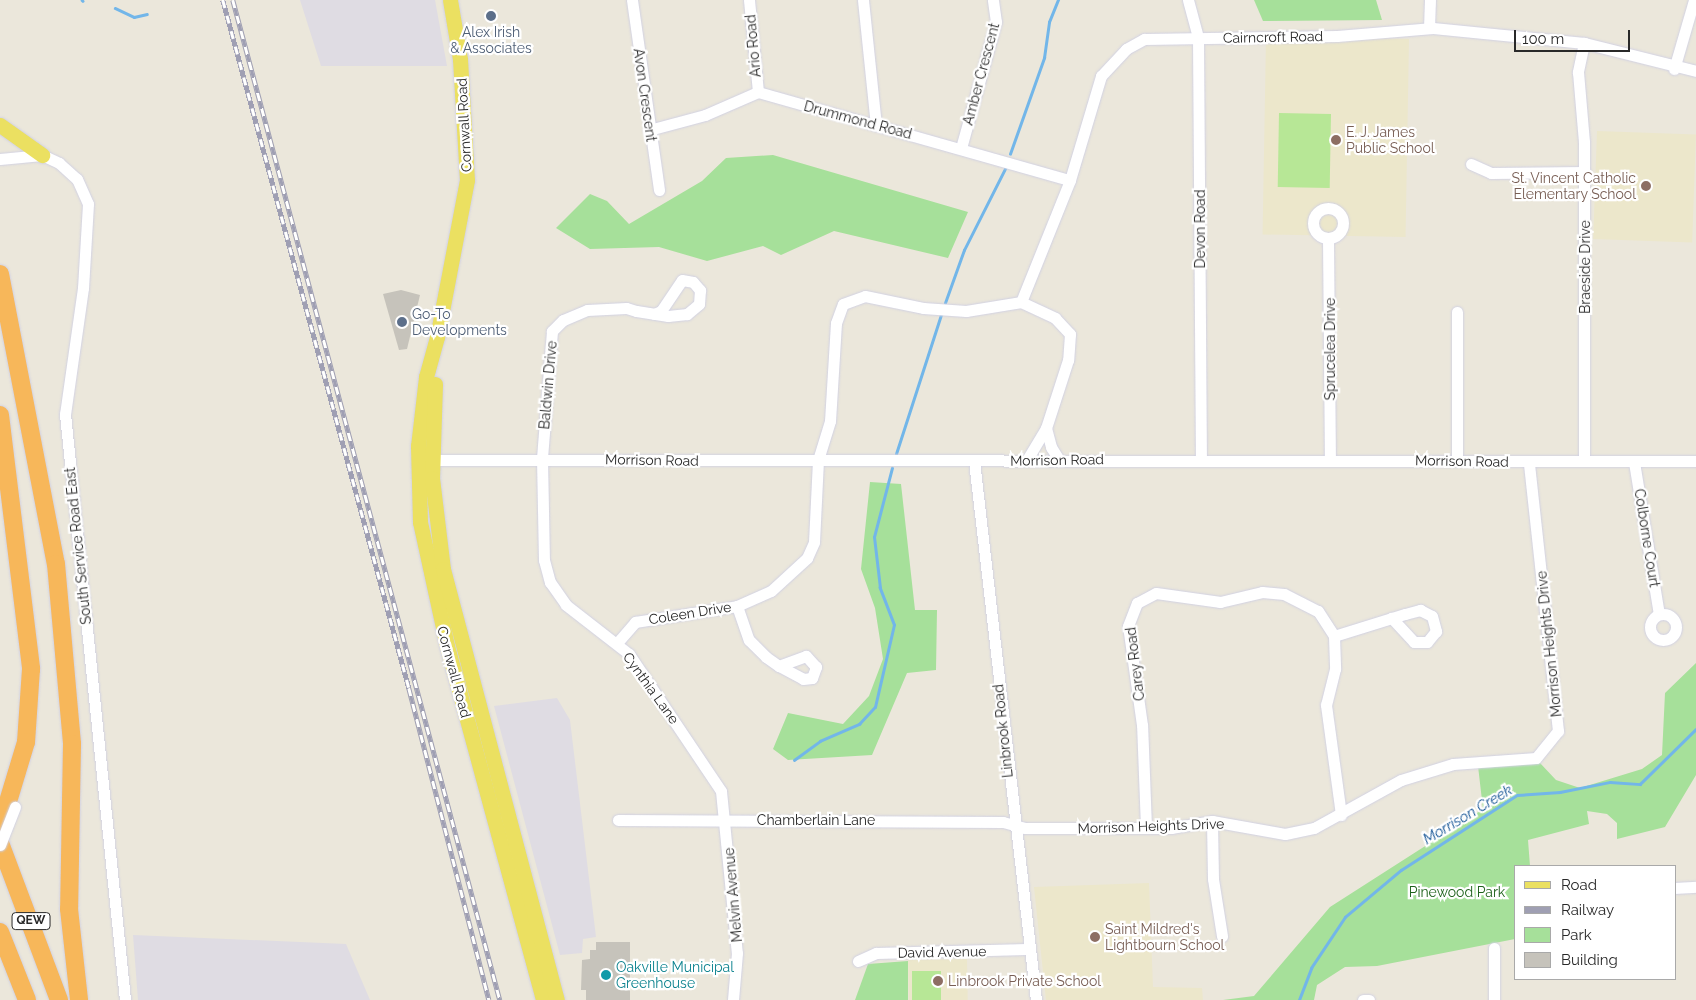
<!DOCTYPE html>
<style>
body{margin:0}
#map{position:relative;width:1696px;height:1000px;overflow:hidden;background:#ebe7db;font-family:Raleway,sans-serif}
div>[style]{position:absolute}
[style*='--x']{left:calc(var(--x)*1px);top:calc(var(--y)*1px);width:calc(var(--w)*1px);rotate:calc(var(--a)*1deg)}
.industrial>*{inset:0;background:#dfdce3}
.education>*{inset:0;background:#ece7cb;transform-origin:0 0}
.green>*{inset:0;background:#a6e09a}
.pitch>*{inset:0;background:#b7e796;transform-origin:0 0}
.stream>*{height:2.5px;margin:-1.25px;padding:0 1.25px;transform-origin:1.25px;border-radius:1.25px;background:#72b6e9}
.building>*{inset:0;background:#c6c3bb}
.roads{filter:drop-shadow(0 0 1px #d1d1e2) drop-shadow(0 0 1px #d1d1e2)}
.minor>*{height:11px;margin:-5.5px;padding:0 5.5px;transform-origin:5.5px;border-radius:5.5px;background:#fff}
.minor>.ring{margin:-5.5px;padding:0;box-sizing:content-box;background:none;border:11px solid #fff;border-radius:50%}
.major>*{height:15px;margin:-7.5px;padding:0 7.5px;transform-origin:7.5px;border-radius:7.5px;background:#ebe061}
.highway>*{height:18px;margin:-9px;padding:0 9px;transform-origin:9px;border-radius:9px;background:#f7b75a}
.rail>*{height:4.5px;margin-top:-2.25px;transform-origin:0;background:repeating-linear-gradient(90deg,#fff 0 8px,#9f9fb3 0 16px);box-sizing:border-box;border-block:1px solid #9f9fb3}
.bridges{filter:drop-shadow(0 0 1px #d1d1e2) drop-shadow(0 0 1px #d1d1e2)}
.minor-bridge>*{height:11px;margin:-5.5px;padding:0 5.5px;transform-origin:5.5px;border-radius:5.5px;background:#fff}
.dots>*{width:14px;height:14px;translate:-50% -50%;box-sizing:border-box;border:2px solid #fff;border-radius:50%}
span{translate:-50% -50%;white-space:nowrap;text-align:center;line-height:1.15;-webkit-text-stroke:4.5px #fff;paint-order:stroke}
.shield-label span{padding:1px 4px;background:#fff;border:1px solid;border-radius:4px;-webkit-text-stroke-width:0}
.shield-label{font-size:12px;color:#292929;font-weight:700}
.service-label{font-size:14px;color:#4e5e75}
.left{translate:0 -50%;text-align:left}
.street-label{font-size:14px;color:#292929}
.education-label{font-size:14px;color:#785e54}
.right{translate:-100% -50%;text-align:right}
.park-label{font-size:14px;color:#20631d}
.culture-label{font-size:14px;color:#0d838f}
.water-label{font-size:15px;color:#135394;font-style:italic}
.legend{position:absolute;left:1514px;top:865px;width:162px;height:115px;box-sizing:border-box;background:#fff;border:1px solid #a9a9a9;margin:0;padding:6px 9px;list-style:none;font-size:15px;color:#292929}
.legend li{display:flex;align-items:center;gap:10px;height:25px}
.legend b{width:25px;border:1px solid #a9a9a9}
.scale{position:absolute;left:1514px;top:30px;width:116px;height:22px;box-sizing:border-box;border:2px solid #292929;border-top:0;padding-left:6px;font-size:15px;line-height:18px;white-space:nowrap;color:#292929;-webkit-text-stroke:4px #fff;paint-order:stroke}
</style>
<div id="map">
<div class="industrial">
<div style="clip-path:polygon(300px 0,435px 0,447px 66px,321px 66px)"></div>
<div style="clip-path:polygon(557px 698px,570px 720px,596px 937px,583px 939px,582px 953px,560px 955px,494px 706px)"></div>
<div style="clip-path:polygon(133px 935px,346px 944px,370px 1000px,138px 1000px)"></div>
</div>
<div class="education">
<div style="left:1409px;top:39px;width:198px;height:143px;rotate:91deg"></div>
<div style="left:1597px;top:131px;width:99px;height:108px;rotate:2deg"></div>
<div style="clip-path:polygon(1149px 883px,1153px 987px,1202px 988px,1203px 1000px,1046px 1000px,1034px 887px)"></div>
<div style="left:967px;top:959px;width:41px;height:59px;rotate:89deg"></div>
</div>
<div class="green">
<div style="clip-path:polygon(1254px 0,1376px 0,1382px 20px,1263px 21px)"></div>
<div style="clip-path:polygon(773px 155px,968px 212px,948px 258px,834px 231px,781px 255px,763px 246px,707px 261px,659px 247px,590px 249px,556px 228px,590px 194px,607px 201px,629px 224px,702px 181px,726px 158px)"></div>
<div style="clip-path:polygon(870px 482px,901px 484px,915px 610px,937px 610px,936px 670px,907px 673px,872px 755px,788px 760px,773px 749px,788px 713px,843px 724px,869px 696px,883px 659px,875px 608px,861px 569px)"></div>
<div style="clip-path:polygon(1696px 663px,1696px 775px,1665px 827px,1617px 839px,1617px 823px,1607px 814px,1587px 811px,1589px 824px,1528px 840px,1530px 866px,1515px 866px,1515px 939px,1377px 966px,1345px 967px,1317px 985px,1314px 1000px,1223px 1000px,1254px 996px,1330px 907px,1483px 809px,1478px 766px,1540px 763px,1556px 780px,1580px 788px,1642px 769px,1662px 755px,1665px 693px)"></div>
<div style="clip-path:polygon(908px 961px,908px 1000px,855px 1000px,868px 964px)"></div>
</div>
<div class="pitch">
<div style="left:1279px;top:113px;width:52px;height:74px;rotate:1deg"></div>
<div style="left:912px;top:971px;width:29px;height:29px"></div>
</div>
<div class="stream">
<div style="--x:82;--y:0;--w:1;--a:45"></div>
<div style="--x:115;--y:8;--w:21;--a:25"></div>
<div style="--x:134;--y:17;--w:13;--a:-13"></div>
<div style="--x:1010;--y:154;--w:102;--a:-70.5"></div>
<div style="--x:1044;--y:58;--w:36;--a:-82"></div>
<div style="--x:1049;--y:22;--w:24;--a:-68"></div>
<div style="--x:945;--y:303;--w:56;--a:-70.3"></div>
<div style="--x:964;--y:250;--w:93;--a:-63.2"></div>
<div style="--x:896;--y:454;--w:146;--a:-72.1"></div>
<div style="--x:794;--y:760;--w:32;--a:-36"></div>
<div style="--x:820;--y:741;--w:43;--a:-23.6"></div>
<div style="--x:859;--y:724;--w:23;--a:-47"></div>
<div style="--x:875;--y:707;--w:84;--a:-77"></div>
<div style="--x:894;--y:625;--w:40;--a:-111"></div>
<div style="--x:880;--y:588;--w:51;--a:-96.7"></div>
<div style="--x:874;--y:537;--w:71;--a:-75.4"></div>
<div style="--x:1299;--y:1000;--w:34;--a:-69"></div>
<div style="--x:1311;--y:968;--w:61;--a:-56.3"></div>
<div style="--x:1345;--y:917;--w:73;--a:-40"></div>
<div style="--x:1401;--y:870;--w:138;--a:-32.9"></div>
<div style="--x:1517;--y:795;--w:43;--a:-4"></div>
<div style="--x:1560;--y:792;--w:51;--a:-11.3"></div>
<div style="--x:1610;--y:782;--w:30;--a:4"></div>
<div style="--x:1640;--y:784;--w:78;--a:-44.5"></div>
</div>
<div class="building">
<div style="clip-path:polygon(401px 290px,420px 295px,407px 349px,399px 350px,383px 294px)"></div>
<div style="clip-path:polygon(596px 942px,630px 942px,630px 1000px,586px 1000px,586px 990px,581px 990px,582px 960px,590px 959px,590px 950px,596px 950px)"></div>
</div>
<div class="roads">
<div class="minor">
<div style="--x:632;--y:0;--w:192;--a:81.9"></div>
<div style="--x:749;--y:0;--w:92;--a:84.4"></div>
<div style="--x:863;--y:0;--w:126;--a:84.1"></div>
<div style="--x:1188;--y:0;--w:39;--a:75"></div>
<div style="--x:1198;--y:38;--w:421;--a:89.6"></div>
<div style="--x:1429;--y:28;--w:28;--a:-88"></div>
<div style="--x:1584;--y:43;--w:30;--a:102"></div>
<div style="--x:1578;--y:72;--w:70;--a:85.1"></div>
<div style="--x:1584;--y:142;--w:319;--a:90"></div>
<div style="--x:1674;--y:69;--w:72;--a:-73.8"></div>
<div style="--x:649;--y:130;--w:58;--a:-15"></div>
<div style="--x:705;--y:115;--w:58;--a:-23.5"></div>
<div style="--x:758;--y:92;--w:324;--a:15.8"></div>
<div style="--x:961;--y:148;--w:131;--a:-74.5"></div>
<div style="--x:996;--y:22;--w:22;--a:-98"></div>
<div style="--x:0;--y:159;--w:42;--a:-5.4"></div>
<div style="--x:42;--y:155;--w:19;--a:25"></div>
<div style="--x:59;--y:163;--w:24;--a:42"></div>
<div style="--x:77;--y:179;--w:27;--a:66"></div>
<div style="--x:88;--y:204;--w:84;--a:93.4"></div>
<div style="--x:83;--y:288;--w:127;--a:98.1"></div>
<div style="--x:65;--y:414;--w:589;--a:84.15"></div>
<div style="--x:1471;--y:164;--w:22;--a:24"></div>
<div style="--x:1491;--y:173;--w:94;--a:-0.6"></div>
<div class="ring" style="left:1313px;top:208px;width:19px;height:19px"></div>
<div style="--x:1328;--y:238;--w:222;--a:89.5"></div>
<div style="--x:1021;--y:302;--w:131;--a:-68.1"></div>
<div style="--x:1070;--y:180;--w:109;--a:-73.4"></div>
<div style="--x:1101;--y:76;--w:37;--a:-47"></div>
<div style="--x:1126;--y:49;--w:21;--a:-29"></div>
<div style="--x:1144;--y:39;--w:193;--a:-0.9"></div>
<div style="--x:1337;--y:36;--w:96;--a:-4.8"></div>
<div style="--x:1433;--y:28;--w:152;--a:5.7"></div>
<div style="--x:1584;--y:43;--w:115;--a:14"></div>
<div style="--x:1457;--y:312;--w:148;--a:90"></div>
<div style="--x:654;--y:314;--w:8;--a:-23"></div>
<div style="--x:661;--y:311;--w:37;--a:-56"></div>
<div style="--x:682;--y:280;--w:11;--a:10"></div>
<div style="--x:693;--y:282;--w:11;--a:49"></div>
<div style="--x:700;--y:290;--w:14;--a:94"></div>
<div style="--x:699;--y:304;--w:16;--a:140"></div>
<div style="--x:687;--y:314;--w:19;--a:174"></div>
<div style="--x:668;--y:316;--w:32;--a:-171"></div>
<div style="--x:636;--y:311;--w:10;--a:-163"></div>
<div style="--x:626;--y:308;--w:39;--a:177"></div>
<div style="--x:587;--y:310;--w:26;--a:157"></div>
<div style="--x:563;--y:320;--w:16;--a:135"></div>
<div style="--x:552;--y:331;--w:127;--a:94.5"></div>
<div style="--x:542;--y:458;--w:102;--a:88.9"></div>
<div style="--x:544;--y:560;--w:23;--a:75"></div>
<div style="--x:550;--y:582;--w:28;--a:55"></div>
<div style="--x:566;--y:605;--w:80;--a:37.9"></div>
<div style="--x:629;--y:654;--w:165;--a:56.1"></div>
<div style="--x:721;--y:791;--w:163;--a:84.4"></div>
<div style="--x:737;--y:953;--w:47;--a:94.9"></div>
<div style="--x:1046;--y:428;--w:20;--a:75"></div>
<div style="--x:1051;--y:447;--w:15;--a:58"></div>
<div style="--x:425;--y:460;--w:1271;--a:0.05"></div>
<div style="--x:974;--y:461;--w:543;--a:83.44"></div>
<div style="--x:1634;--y:462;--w:154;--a:80.7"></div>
<div style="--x:737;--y:606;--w:36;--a:71"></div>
<div style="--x:749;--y:640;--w:24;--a:45"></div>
<div style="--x:766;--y:657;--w:16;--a:35"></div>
<div style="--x:779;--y:666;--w:27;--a:28"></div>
<div style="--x:803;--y:679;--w:9;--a:-6"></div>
<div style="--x:812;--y:678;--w:12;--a:-70"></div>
<div style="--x:816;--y:667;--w:15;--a:-132"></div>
<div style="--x:806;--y:656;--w:29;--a:160"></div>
<div class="ring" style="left:1650px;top:614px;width:15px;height:15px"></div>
<div style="--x:1334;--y:636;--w:74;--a:-17.2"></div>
<div style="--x:1405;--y:614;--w:16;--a:-15"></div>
<div style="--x:1420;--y:610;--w:13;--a:27"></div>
<div style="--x:1432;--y:616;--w:16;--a:75"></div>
<div style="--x:1436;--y:631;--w:14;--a:129"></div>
<div style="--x:1427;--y:642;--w:13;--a:180"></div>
<div style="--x:1414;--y:642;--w:33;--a:-133"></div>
<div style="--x:617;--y:643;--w:28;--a:-49"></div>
<div style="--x:635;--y:622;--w:103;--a:-8.9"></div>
<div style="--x:737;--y:606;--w:37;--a:-24"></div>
<div style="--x:771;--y:591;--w:49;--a:-42.5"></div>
<div style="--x:807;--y:558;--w:17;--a:-66"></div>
<div style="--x:814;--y:542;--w:82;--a:-87.2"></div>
<div style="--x:818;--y:460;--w:41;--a:-72.9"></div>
<div style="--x:830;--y:421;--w:98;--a:-86.5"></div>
<div style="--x:836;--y:323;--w:20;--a:-70"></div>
<div style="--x:843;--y:304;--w:23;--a:-20"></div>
<div style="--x:865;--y:296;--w:59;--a:11.7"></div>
<div style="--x:923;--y:308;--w:43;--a:4"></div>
<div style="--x:966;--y:311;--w:56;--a:-9.3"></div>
<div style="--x:1021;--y:302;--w:38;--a:25"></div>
<div style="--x:1055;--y:318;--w:22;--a:47"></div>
<div style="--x:1070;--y:334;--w:26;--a:94"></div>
<div style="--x:1068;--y:360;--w:71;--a:107.9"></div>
<div style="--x:1046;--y:428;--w:37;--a:121"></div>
<div style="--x:618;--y:820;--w:385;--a:0.3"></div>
<div style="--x:1003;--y:822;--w:23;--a:15"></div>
<div style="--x:1025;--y:828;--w:146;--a:0"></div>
<div style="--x:1171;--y:828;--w:42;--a:-9.7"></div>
<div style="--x:1212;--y:821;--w:74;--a:10.1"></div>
<div style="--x:1285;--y:834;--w:30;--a:-12"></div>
<div style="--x:1314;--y:828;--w:99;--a:-28.9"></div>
<div style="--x:1401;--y:780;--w:54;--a:-17.1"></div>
<div style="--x:1453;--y:764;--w:83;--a:-4.1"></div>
<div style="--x:1536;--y:758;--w:35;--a:-51"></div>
<div style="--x:1558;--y:731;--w:271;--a:-96.2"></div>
<div style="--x:1212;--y:821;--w:58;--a:89"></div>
<div style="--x:1213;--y:879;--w:58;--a:81"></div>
<div style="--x:1146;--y:827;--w:102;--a:-92.2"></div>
<div style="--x:1142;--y:725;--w:100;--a:-98"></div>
<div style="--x:1128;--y:626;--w:25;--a:-69"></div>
<div style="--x:1137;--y:603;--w:21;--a:-28"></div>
<div style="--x:1156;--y:593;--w:65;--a:8"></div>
<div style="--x:1220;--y:602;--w:43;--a:-13.4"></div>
<div style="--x:1262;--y:592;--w:22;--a:5"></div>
<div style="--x:1284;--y:594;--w:38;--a:27"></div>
<div style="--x:1318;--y:611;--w:30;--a:57"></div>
<div style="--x:1334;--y:636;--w:33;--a:88"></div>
<div style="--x:1335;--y:669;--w:37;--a:104"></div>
<div style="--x:1326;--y:705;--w:111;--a:82.2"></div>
<div style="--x:1675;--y:888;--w:21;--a:-3"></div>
<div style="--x:858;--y:961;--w:20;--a:-24"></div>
<div style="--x:876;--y:953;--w:151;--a:-1.5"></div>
<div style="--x:1363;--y:1000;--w:6;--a:0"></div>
<div style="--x:1494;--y:1000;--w:52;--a:-90"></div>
</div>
<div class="major">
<div style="--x:450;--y:0;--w:60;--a:80.4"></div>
<div style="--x:460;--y:59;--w:121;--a:86.7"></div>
<div style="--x:467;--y:180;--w:160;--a:100.8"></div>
<div style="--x:437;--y:337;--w:41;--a:105.4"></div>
<div style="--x:426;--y:377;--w:69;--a:96.6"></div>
<div style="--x:418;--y:446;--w:76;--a:88.5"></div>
<div style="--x:420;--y:522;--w:127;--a:77.7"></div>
<div style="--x:447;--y:646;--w:367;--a:74.8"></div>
<div style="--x:0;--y:125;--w:52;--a:35.5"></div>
<div style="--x:435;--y:384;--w:94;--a:91.8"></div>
<div style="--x:432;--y:478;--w:92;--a:83.1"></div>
<div style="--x:443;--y:569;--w:446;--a:75.2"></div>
</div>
<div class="highway">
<div style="--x:0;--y:274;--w:295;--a:79.1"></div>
<div style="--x:56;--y:564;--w:181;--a:84.9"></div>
<div style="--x:72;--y:744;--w:165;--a:91"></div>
<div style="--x:69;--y:909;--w:92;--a:83.7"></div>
<div style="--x:0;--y:415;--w:256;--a:83"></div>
<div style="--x:31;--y:669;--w:73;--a:93.9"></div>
<div style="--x:26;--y:742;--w:90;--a:106.8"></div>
<div style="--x:0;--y:843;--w:168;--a:69.4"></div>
<div style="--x:0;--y:932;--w:73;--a:68.3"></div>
</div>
</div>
<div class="rail">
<div style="--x:223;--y:0;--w:713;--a:74.87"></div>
<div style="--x:409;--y:688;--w:322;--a:75.6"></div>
<div style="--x:233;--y:0;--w:1035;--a:75.05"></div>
</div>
<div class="bridges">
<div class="minor-bridge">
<div style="--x:0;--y:845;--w:41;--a:-68.5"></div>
</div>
</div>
<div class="dots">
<div style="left:491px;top:16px;background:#5c6f8a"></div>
<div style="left:1336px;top:140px;background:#8d6e63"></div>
<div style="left:1646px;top:186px;background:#8d6e63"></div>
<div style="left:402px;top:322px;background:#5c6f8a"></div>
<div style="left:1095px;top:937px;background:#8d6e63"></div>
<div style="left:606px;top:975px;background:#0f9aa8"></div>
<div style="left:938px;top:981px;background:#8d6e63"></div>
</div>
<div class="shield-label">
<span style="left:31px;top:921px">QEW</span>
</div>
<div class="service-label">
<span style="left:491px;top:40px">Alex Irish<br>&amp; Associates</span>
<span class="left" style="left:412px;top:322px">Go-To<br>Developments</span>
</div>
<div class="street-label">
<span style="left:1273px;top:37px;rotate:-1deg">Cairncroft Road</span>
<span style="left:753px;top:46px;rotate:-95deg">Ario Road</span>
<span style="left:981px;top:74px;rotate:-75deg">Amber Crescent</span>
<span style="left:645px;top:95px;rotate:82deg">Avon Crescent</span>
<span style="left:858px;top:120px;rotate:15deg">Drummond Road</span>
<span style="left:464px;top:125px;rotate:-93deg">Cornwall Road</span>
<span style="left:1200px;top:229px;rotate:-90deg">Devon Road</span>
<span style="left:1585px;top:267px;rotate:-90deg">Braeside Drive</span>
<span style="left:1330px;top:349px;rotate:-90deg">Sprucelea Drive</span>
<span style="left:548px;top:385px;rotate:-85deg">Baldwin Drive</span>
<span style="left:652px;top:460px;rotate:1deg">Morrison Road</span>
<span style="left:1057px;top:460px;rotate:-1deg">Morrison Road</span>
<span style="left:1462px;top:461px;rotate:1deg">Morrison Road</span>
<span style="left:1647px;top:538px;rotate:81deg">Colborne Court</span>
<span style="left:78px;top:546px;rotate:-96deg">South Service Road East</span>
<span style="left:690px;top:613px;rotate:-9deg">Coleen Drive</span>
<span style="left:1549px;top:644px;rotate:-96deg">Morrison Heights Drive</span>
<span style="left:1135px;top:664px;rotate:-97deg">Carey Road</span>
<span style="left:454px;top:672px;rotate:75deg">Cornwall Road</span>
<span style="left:651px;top:688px;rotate:54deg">Cynthia Lane</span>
<span style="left:1003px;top:731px;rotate:-96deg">Linbrook Road</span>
<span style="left:816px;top:820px">Chamberlain Lane</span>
<span style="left:1151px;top:826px;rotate:-2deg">Morrison Heights Drive</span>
<span style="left:733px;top:895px;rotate:-95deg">Melvin Avenue</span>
<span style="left:942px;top:952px;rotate:-1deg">David Avenue</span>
</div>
<div class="education-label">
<span class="left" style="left:1346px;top:140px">E. J. James<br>Public School</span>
<span class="right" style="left:1636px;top:186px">St. Vincent Catholic<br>Elementary School</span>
<span class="left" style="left:1105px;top:937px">Saint Mildred's<br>Lightbourn School</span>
<span class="left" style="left:948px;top:981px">Linbrook Private School</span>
</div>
<div class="park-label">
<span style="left:1457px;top:892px">Pinewood Park</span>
</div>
<div class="culture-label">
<span class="left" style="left:616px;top:975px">Oakville Municipal<br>Greenhouse</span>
</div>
<div class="water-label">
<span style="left:1468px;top:815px;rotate:-31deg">Morrison Creek</span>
</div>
<ul class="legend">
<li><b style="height:6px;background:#ebe061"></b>Road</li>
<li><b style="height:6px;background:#9f9fb3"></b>Railway</li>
<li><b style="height:14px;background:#a6e09a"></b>Park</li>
<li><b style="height:14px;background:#c6c3bb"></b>Building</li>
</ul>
<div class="scale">100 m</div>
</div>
